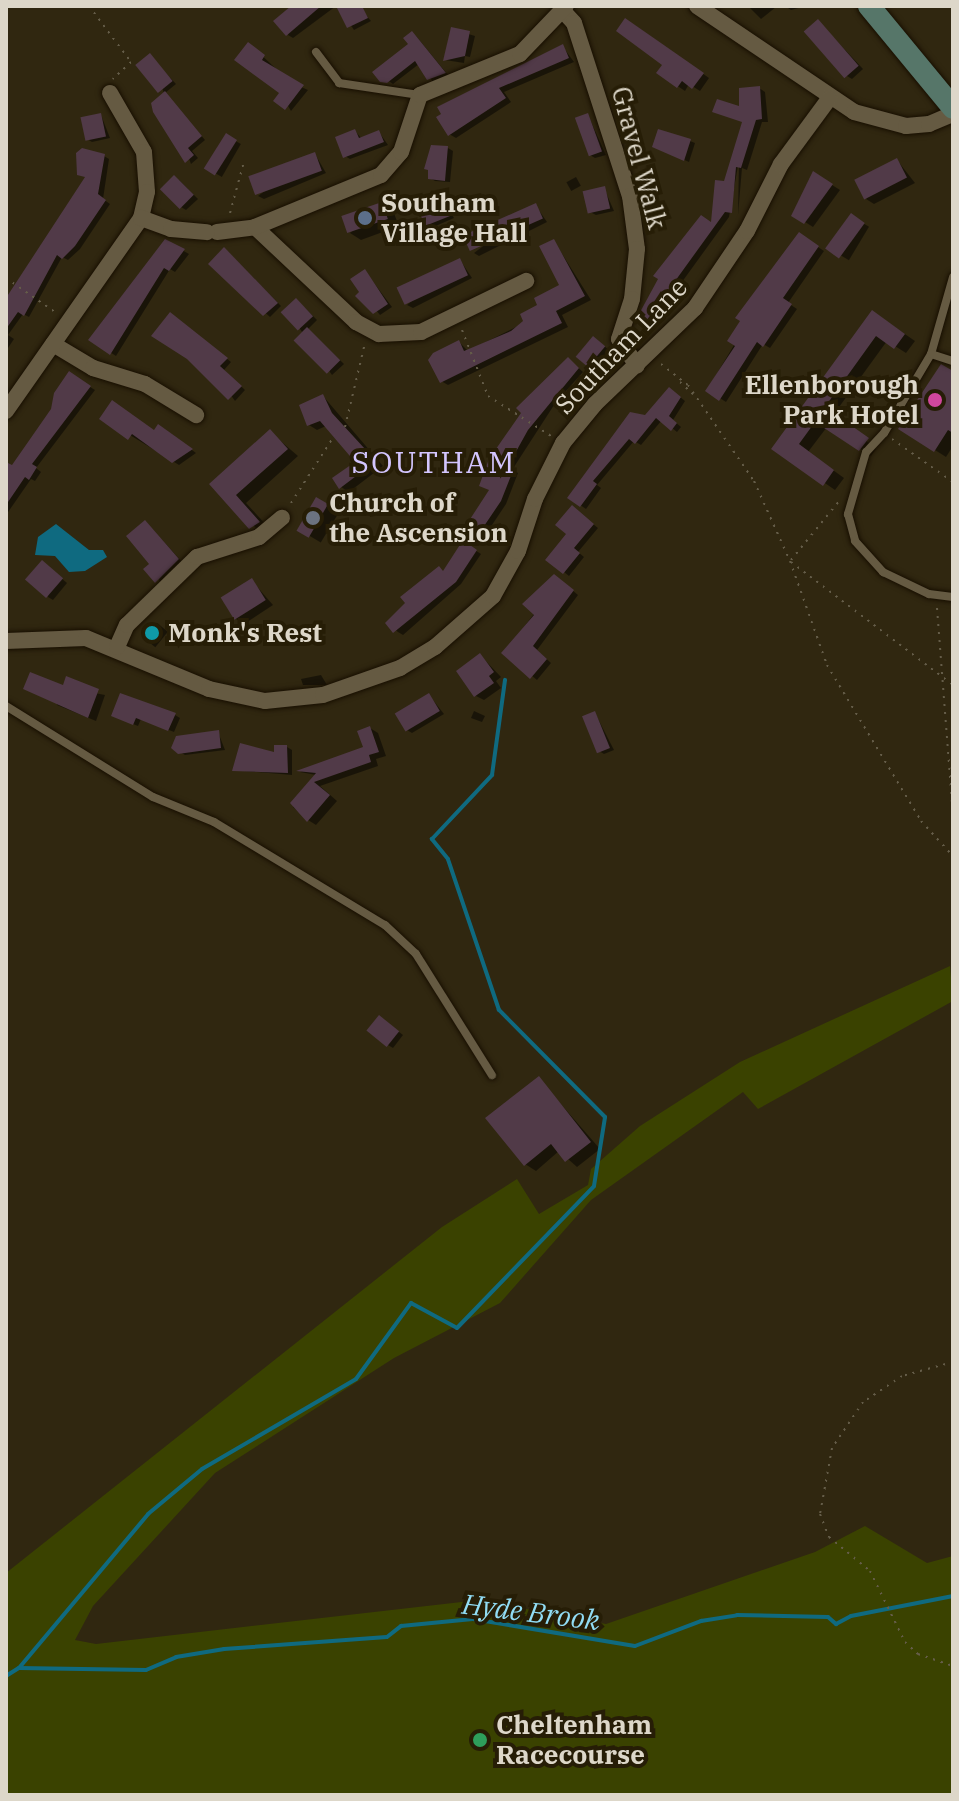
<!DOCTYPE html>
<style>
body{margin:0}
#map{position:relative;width:959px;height:1801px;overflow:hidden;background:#302710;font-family:"IBM Plex Serif",serif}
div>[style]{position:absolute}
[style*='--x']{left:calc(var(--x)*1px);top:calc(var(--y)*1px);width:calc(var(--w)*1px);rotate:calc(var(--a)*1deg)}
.green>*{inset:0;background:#3a4200}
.water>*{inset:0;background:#0f6a80}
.shadow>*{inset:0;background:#0007;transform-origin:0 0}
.stream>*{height:4px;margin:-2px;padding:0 2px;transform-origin:2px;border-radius:2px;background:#0f6a80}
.building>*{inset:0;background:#513a48;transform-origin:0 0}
.path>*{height:2px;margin-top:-1px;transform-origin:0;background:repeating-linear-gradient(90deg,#655d49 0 2px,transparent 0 8px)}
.roads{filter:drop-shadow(0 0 2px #180f00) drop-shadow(0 0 2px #180f00)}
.lane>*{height:8px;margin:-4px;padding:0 4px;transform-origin:4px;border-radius:4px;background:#655a42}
.street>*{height:16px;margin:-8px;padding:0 8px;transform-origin:8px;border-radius:8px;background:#655a42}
.secondary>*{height:22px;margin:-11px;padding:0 11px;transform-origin:11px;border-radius:11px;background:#567669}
.dots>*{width:22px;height:22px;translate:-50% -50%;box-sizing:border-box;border:4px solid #261d06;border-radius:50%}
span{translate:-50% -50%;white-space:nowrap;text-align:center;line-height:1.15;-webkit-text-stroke:8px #261d06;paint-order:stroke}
.street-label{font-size:26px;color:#ddd7c9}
.poi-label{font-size:26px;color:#ddd7c9;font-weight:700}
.left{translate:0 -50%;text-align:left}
.right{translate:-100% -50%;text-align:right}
.water-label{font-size:28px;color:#91dcf4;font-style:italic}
.quarter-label{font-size:30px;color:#d3c5fe;letter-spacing:2px}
.frame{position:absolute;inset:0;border:8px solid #ddd7c9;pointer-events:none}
</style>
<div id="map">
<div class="green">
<div style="clip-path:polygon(950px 966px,953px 1001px,758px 1109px,743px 1092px,591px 1200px,500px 1303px,394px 1358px,215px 1473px,93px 1606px,75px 1640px,96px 1644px,479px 1600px,606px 1624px,815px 1552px,865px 1526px,927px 1563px,953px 1556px,953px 1795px,6px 1795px,6px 1573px,442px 1227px,517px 1179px,539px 1214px,588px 1185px,591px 1169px,640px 1126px,740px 1062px)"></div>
</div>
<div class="water">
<div style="clip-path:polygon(56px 524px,89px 550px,103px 550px,107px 557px,85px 571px,69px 572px,55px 556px,35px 555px,38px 537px)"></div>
</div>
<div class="shadow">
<div style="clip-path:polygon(294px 6px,336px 6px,293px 38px,288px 35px)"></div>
<div style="clip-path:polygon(338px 6px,358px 6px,371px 21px,354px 30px)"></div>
<div style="clip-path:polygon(748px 6px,775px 6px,776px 7px,761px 19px)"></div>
<div style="clip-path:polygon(785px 6px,806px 6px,791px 10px)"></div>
<div style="clip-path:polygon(818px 21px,863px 69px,852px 79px,847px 76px)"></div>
<div style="clip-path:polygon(633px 24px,709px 78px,700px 91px,689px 84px,685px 91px,658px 73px,664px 65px)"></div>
<div style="clip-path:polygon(452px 29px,475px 36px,470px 57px,465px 56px,464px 63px,445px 60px)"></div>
<div style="clip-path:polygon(412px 34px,416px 36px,448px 75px,433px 82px,419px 64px,393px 84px,376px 72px,410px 44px)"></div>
<div style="clip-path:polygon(563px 47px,574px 62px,504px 92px,511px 102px,456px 138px,449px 134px,439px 118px)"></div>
<div style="clip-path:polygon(254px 48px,290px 82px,308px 90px,291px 111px)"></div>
<div style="clip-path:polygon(150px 56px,176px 84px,165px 93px,205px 140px,192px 151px,198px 158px,191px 164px)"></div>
<div style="clip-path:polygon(759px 88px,765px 92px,768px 122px,762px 122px,747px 170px,742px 168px,738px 215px,739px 160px,729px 217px,653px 322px,648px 318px,713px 225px,744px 122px,741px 109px)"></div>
<div style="clip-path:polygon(101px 115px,110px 138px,92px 142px,87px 139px)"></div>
<div style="clip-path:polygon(588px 115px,606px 155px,595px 158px,590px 155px)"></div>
<div style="clip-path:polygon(355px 131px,362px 139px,379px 132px,388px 145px,350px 159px,345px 156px)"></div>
<div style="left:227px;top:136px;width:16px;height:38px;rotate:30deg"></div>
<div style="clip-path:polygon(690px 141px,695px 143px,689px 162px,660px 149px)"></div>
<div style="clip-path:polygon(448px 148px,453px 151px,450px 182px,435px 181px,430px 178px)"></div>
<div style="clip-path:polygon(315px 154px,326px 173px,264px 199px,258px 196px)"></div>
<div style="clip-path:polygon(104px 156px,109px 159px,103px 199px,110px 204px,80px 249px,68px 260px,62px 257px,29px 317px,23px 314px,8px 335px,14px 339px,6px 351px,6px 304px)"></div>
<div style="clip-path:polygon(897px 160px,915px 183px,874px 204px,866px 199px)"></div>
<div style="clip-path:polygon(813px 173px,840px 190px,813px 227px,794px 215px)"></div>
<div style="left:576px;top:177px;width:10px;height:11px;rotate:61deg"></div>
<div style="clip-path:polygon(179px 180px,198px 199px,186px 210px,181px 207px)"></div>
<div style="clip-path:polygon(604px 188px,614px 211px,596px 215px,590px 212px)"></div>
<div style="clip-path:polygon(441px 195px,454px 218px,431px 228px,426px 225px)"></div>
<div style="clip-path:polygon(382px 204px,393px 211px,399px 226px,361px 240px,350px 233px)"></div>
<div style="clip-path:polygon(536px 206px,547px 222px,479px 256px,474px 253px)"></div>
<div style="left:851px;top:216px;width:21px;height:39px;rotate:31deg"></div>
<div style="clip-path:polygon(800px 235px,824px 251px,788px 303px,797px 309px,770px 348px,763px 344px,726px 402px,707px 390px)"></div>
<div style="clip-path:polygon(166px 241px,189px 254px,175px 272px,170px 269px,116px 356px,91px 340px)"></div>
<div style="clip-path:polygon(554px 241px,591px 300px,562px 315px,568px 327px,448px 385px,441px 381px,459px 342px,468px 351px,526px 322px,562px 286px)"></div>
<div style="clip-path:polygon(225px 249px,281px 306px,270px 317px,210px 263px)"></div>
<div style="clip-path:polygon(460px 260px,472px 278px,413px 308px,407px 305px)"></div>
<div style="clip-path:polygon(365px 271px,392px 307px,380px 315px,362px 293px)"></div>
<div style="clip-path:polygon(301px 304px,317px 320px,308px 329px,344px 364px,332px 375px,300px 329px)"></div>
<div style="clip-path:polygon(175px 317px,231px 362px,224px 370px,245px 390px,235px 401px)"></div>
<div style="clip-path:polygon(883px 319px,915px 341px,906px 353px,887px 341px,834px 414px,876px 449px,871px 456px,827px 427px,808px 452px,844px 478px,835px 490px,774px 448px)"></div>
<div style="clip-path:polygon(598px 341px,609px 350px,595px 368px,590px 365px)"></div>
<div style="clip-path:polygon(573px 363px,583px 372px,556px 402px,512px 470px,518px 473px,506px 504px,482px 540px,465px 529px,492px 490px,486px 488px)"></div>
<div style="clip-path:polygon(69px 374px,95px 390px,36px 468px,41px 472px,35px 481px,31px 479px,6px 515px,6px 466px,12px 468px,52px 410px)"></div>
<div style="clip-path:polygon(953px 374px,953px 446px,946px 457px,935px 450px)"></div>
<div style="clip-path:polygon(674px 392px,685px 401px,673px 420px,681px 427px,677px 432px,662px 420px,641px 445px,634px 441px,597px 485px,601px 488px,586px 509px,570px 498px)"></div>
<div style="clip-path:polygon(323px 396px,383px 466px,349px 492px,341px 487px,357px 462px,326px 426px,317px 430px,309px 425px)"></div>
<div style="clip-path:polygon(102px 418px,155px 432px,164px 429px,196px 453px,179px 465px)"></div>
<div style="clip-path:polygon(270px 432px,298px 456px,246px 503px,270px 529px,262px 534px,212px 484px)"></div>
<div style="left:316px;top:500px;width:26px;height:34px;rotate:31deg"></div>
<div style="clip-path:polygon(577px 511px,598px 528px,578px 552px,584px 557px,569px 576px,548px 559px,568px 534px)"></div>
<div style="clip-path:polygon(146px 522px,183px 563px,161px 584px,152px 565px)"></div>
<div style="clip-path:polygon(464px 543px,481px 554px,461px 584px,403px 635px,398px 632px,388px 623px,445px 572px)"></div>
<div style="clip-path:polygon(47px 566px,67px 583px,53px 600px,48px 597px)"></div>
<div style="clip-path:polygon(560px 580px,578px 595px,537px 650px,551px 663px,537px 680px,504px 653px)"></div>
<div style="clip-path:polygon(252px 581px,273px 605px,244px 624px,236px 619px)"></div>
<div style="left:157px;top:623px;width:14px;height:20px;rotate:39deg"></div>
<div style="clip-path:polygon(481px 656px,501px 677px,496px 681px,501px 688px,484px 700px,476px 696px)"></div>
<div style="clip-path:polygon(321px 675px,327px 685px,303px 685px,301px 679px)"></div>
<div style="clip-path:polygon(64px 687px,105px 695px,96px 721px,57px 705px)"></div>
<div style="clip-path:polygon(429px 695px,444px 714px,412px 733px,407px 730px)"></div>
<div style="clip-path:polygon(474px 711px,485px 716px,482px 722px,471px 718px)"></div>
<div style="clip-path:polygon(595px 713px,614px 750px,604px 754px,599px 751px)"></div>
<div style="clip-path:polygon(175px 715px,180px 718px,174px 732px,141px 719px,138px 726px,118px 718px)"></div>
<div style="clip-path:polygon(370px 728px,378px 733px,386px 756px,376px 759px,378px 766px,320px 786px,337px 801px,316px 825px,308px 820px,293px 807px,316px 775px,300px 772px,366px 748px)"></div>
<div style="clip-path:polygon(218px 732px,225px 750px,185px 755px,173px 748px)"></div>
<div style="clip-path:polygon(287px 747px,292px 750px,292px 775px,234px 770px)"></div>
<div style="clip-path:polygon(385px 1021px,403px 1035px,393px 1048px,388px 1045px)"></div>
<div style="clip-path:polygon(539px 1079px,600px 1149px,577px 1167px,559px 1151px,536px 1171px,525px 1164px)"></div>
</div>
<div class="stream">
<div style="--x:19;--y:1668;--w:201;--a:-50"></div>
<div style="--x:148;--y:1514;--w:70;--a:-39.8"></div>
<div style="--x:202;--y:1469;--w:178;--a:-30.3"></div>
<div style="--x:356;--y:1379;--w:94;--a:-54.1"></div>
<div style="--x:411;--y:1303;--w:52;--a:28.5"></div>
<div style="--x:457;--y:1328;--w:197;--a:-46"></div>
<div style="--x:594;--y:1186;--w:70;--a:-80.9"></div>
<div style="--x:605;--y:1117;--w:151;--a:-134.7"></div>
<div style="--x:499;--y:1010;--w:159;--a:-108.7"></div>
<div style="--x:448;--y:859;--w:26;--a:-129"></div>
<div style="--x:432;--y:839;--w:88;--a:-46.8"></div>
<div style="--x:492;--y:775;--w:96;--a:-82.2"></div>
<div style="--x:6;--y:1676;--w:15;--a:-32"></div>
<div style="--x:19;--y:1668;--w:127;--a:0.9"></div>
<div style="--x:146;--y:1670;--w:33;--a:-23"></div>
<div style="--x:176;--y:1657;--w:49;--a:-9.5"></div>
<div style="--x:224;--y:1649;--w:163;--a:-4.2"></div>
<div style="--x:387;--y:1637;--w:18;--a:-38"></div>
<div style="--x:401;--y:1626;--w:72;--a:-5.6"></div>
<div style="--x:473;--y:1619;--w:164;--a:9.5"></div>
<div style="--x:635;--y:1646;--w:71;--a:-20.7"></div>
<div style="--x:701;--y:1621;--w:36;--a:-9"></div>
<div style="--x:737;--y:1615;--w:91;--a:1.3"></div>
<div style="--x:828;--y:1617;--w:11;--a:41"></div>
<div style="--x:836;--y:1624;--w:17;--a:-28"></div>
<div style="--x:851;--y:1616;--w:104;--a:-11.1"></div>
</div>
<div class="building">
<div style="clip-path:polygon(291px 6px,321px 6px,286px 36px,273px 21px)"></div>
<div style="clip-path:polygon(336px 6px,362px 6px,368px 18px,347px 28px)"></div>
<div style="clip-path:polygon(625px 18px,704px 73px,692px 89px,682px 81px,677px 88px,656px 73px,662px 65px,616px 31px)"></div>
<div style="left:818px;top:19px;width:62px;height:19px;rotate:49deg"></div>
<div style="clip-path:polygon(451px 27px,470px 31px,465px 56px,443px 61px)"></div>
<div style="clip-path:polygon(412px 31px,446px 73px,427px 80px,415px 61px,387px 83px,380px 82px,372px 72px,408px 44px,403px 38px)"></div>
<div style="clip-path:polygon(248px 42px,265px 55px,262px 60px,304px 85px,285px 110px,273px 101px,279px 93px,234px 60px)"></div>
<div style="clip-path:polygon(563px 44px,569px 58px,499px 88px,506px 98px,448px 136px,436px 117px,441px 114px,437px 107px)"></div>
<div style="left:150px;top:53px;width:36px;height:19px;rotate:51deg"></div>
<div style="clip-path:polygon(760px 86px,762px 119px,756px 120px,741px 168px,736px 167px,732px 213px,725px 212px,647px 320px,639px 314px,658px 279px,653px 276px,701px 215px,711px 222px,715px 180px,724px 181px,742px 122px,712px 112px,717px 99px,739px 106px,739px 88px)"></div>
<div style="clip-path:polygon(165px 91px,202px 136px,188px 148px,194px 155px,185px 163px,153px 112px,151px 103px)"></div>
<div style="left:101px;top:113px;width:24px;height:21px;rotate:78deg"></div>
<div style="left:588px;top:113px;width:41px;height:14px;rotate:70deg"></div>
<div style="clip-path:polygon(355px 129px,359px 138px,379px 130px,384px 142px,343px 158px,335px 137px)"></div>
<div style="clip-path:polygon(658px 129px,691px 139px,684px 161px,652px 147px)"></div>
<div style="left:226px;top:133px;width:13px;height:42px;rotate:32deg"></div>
<div style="clip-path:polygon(431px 145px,448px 146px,445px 181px,428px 179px,428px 170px,424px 169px)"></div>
<div style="clip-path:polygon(82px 148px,105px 154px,98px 194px,106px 200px,75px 246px,62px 259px,57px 255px,24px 316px,18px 312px,6px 329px,6px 298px,85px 177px,77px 175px,76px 153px)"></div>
<div style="left:315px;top:152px;width:20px;height:71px;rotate:70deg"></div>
<div style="left:897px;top:158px;width:22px;height:48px;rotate:63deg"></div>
<div style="clip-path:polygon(813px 171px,833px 184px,804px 224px,791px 216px)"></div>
<div style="left:174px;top:175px;width:28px;height:20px;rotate:45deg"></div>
<div style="left:605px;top:186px;width:23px;height:23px;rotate:77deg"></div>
<div style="clip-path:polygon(441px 193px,450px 216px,425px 226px,419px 211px,425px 209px,426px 199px)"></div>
<div style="left:382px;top:202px;width:18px;height:43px;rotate:71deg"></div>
<div style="left:536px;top:203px;width:17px;height:80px;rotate:66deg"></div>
<div style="left:851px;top:213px;width:17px;height:44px;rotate:36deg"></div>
<div style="clip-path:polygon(799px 232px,819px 246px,783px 298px,792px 304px,763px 347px,757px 342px,719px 401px,705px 391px,735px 346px,727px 341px,740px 321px,735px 318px)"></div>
<div style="clip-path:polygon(165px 239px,185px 249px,169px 271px,164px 268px,110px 355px,88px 340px)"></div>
<div style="clip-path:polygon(554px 239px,585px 296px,556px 311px,562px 323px,440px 383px,428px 360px,433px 353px,459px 340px,464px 351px,511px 331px,523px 321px,520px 314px,537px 305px,534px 298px,559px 285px,539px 246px)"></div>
<div style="clip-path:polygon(224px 247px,278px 303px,263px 316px,208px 264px)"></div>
<div style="left:460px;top:258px;width:19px;height:70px;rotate:65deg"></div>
<div style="clip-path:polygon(365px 269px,388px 304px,373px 314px,355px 296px,359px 292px,350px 279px)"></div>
<div style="left:296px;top:298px;width:25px;height:21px;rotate:47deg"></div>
<div style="clip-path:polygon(872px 310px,905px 334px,894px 349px,876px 336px,825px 407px,869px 438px,859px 451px,815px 422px,799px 444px,834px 470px,823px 486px,771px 449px)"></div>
<div style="clip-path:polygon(170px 312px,228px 358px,220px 366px,242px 386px,228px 400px,187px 359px,151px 336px)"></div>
<div style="left:307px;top:327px;width:47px;height:19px;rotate:45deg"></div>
<div style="left:593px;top:336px;width:16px;height:27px;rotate:40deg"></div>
<div style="clip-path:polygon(568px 357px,579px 368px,528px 430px,508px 466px,514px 468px,501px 501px,476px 538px,463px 530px,489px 490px,479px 486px,489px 459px,521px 413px,516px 408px)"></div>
<div style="clip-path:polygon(941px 364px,953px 371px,953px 433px,948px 430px,934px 452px,898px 429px)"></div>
<div style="clip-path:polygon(69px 371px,91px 386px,32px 464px,37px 467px,29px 480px,25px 477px,6px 505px,6px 462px,12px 465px,51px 409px,54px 393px)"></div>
<div style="clip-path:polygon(669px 387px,681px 397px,669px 416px,677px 423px,671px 431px,656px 418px,635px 444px,629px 439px,593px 481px,597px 484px,580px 507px,567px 498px,630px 412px,645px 415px)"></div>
<div style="clip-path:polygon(323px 394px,332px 413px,376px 461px,339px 489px,332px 478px,355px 462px,320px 421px,307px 426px,299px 405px)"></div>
<div style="clip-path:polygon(112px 400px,154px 430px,158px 424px,193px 449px,172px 463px,132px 434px,128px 440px,99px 419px)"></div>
<div style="clip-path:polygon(270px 429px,288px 449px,236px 495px,260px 522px,249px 529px,209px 484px)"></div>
<div style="left:316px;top:497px;width:14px;height:39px;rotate:30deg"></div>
<div style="clip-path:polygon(572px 505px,594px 524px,574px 548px,580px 553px,563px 574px,545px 560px,566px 534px,555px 525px)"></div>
<div style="clip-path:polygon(145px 520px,179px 559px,155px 583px,143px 569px,149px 564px,126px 536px)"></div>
<div style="clip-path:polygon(463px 540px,477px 550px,456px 582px,393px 633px,385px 623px,405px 603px,400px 597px,439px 566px,443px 571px)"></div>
<div style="left:42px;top:560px;width:28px;height:26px;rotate:41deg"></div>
<div style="clip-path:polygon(554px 574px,574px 590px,533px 646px,547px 659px,530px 679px,501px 653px,534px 615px,522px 604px)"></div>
<div style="left:252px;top:578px;width:26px;height:37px;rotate:58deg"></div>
<div style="clip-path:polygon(480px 653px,494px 672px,489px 676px,494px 683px,474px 697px,456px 671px)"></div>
<div style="clip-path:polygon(30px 672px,63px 685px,66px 676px,99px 689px,88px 718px,23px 689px)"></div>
<div style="clip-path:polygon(120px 693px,176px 713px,168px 731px,136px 718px,133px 725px,111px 716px)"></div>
<div style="left:429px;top:693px;width:21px;height:40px;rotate:59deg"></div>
<div style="left:595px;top:711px;width:40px;height:14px;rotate:68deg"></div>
<div style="clip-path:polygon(370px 726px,379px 752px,369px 755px,371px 762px,314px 782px,330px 795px,307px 822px,290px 803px,316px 773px,296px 771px,363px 747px,357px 731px)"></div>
<div style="clip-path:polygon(219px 730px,221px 748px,178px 754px,171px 748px,176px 736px)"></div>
<div style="clip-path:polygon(240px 743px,274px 752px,274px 745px,287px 745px,288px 773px,232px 771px)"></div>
<div style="left:379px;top:1015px;width:26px;height:20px;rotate:39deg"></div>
<div style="clip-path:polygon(539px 1076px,591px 1142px,565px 1162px,551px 1144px,524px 1166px,485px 1118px)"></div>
</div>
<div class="path">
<div style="--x:89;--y:6;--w:70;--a:53.1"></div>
<div style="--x:131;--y:62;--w:25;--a:137"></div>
<div style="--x:230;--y:213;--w:50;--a:-74.8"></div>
<div style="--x:6;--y:278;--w:60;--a:34.8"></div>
<div style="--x:462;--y:330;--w:71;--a:68.5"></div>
<div style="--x:488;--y:396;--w:75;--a:32.4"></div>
<div style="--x:661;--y:364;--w:34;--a:38"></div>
<div style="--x:688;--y:385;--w:116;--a:55.5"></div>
<div style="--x:754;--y:481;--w:88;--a:65.8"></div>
<div style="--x:790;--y:561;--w:110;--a:70.4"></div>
<div style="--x:827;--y:665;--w:182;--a:58.9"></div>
<div style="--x:921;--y:821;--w:47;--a:47.6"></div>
<div style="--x:680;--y:382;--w:18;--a:43"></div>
<div style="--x:345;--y:427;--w:86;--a:-76.6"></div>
<div style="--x:892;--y:439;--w:75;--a:35.2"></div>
<div style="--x:291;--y:503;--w:80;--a:-57.3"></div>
<div style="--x:791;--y:560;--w:77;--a:-50.8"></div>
<div style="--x:791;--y:562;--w:203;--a:37.2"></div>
<div style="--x:937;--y:608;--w:210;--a:85.6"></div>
<div style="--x:953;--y:1362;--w:53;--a:164.6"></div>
<div style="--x:902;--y:1376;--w:47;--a:146.3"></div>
<div style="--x:863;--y:1402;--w:55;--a:124"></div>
<div style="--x:832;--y:1448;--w:67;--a:100.3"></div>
<div style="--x:820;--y:1514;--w:25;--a:69"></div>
<div style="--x:829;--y:1537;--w:53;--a:39.7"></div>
<div style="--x:870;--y:1571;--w:79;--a:63.8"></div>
<div style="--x:905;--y:1642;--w:18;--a:43"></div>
<div style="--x:918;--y:1654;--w:37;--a:19"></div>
</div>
<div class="roads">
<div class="lane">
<div style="--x:316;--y:52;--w:39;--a:53"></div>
<div style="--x:339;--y:83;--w:81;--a:8.5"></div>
<div style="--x:953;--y:277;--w:80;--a:105.9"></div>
<div style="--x:931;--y:354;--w:92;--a:120.7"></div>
<div style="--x:884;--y:433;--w:26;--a:133"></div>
<div style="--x:866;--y:452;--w:65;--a:106.2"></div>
<div style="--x:848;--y:514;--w:28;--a:75"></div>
<div style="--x:855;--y:541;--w:42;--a:47.9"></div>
<div style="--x:883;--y:572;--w:51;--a:25.6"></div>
<div style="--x:929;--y:594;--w:24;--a:7"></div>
<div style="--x:931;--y:354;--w:23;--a:18"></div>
<div style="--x:6;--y:706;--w:173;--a:31.8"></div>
<div style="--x:153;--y:797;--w:66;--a:22.3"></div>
<div style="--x:214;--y:822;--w:200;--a:31.1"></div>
<div style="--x:385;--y:925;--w:42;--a:43.1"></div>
<div style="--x:416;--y:954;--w:143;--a:57.9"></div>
</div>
<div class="street">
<div style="--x:697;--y:6;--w:189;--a:34"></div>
<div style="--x:854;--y:112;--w:54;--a:15.1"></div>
<div style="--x:906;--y:126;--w:23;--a:-5"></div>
<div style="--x:929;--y:124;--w:26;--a:-23"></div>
<div style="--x:563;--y:11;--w:16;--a:47"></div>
<div style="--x:574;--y:23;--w:182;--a:72.1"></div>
<div style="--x:630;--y:196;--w:53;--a:82.5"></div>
<div style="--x:637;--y:249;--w:50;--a:95.7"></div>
<div style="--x:632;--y:299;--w:42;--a:108"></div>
<div style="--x:619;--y:339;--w:32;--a:56"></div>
<div style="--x:110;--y:93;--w:68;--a:60"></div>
<div style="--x:144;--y:152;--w:40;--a:85.7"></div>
<div style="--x:147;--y:192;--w:27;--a:103"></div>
<div style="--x:255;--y:227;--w:139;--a:43.2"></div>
<div style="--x:356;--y:322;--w:26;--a:28"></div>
<div style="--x:379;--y:334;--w:42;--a:-2.7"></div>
<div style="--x:421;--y:332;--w:117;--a:-25.9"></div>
<div style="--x:217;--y:232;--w:38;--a:-7"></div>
<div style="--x:255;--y:227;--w:136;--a:-22.4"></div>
<div style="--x:381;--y:175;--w:30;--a:-49"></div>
<div style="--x:401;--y:152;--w:60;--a:-71.6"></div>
<div style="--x:420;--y:95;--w:108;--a:-22.3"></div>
<div style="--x:520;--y:54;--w:66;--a:-46.2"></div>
<div style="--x:53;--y:344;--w:47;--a:31"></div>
<div style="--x:93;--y:368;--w:54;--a:17.1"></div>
<div style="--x:145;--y:384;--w:60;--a:31.3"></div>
<div style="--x:6;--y:411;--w:236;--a:-55"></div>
<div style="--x:141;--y:218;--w:32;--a:20"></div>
<div style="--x:171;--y:229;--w:36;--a:5"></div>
<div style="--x:6;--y:641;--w:80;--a:-2.1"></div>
<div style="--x:86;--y:638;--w:133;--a:22.5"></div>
<div style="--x:209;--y:689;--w:57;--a:12.1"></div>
<div style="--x:265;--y:701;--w:58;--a:-5.9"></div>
<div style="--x:323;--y:695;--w:82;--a:-19.3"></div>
<div style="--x:400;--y:668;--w:41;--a:-31"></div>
<div style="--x:435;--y:647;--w:77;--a:-41.3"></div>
<div style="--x:493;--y:596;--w:51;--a:-60.9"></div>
<div style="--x:518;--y:551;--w:55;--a:-71.9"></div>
<div style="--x:535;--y:499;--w:63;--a:-63.4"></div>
<div style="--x:563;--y:443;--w:50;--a:-50.6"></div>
<div style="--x:595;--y:404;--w:139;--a:-43.8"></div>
<div style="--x:695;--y:308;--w:93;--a:-56"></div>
<div style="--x:747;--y:231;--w:75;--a:-63.1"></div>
<div style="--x:781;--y:164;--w:81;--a:-53.6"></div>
<div style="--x:117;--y:647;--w:24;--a:-66"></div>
<div style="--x:127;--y:625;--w:98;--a:-44.2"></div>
<div style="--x:197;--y:557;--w:65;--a:-17.9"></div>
<div style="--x:259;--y:537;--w:30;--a:-40"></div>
</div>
<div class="secondary">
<div style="--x:869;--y:6;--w:132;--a:50.5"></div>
</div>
</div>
<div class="dots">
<div style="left:365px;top:218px;background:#5c6f8a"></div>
<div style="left:935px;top:400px;background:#d1479c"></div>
<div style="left:313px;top:518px;background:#6b7280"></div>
<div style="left:152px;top:633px;background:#0f9aa8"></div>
<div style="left:480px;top:1740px;background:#2e9e5b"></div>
</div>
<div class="street-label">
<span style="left:639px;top:158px;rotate:75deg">Gravel Walk</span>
<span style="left:621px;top:346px;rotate:-46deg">Southam Lane</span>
</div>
<div class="poi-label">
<span class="left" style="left:381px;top:218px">Southam<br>Village Hall</span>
<span class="right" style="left:919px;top:400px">Ellenborough<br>Park Hotel</span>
<span class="left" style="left:329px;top:518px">Church of<br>the Ascension</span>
<span class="left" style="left:168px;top:633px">Monk's Rest</span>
<span class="left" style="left:496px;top:1740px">Cheltenham<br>Racecourse</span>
</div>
<div class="water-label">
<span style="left:531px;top:1612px;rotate:7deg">Hyde Brook</span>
</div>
<div class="quarter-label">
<span style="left:434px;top:462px">SOUTHAM</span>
</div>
<div class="frame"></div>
</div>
